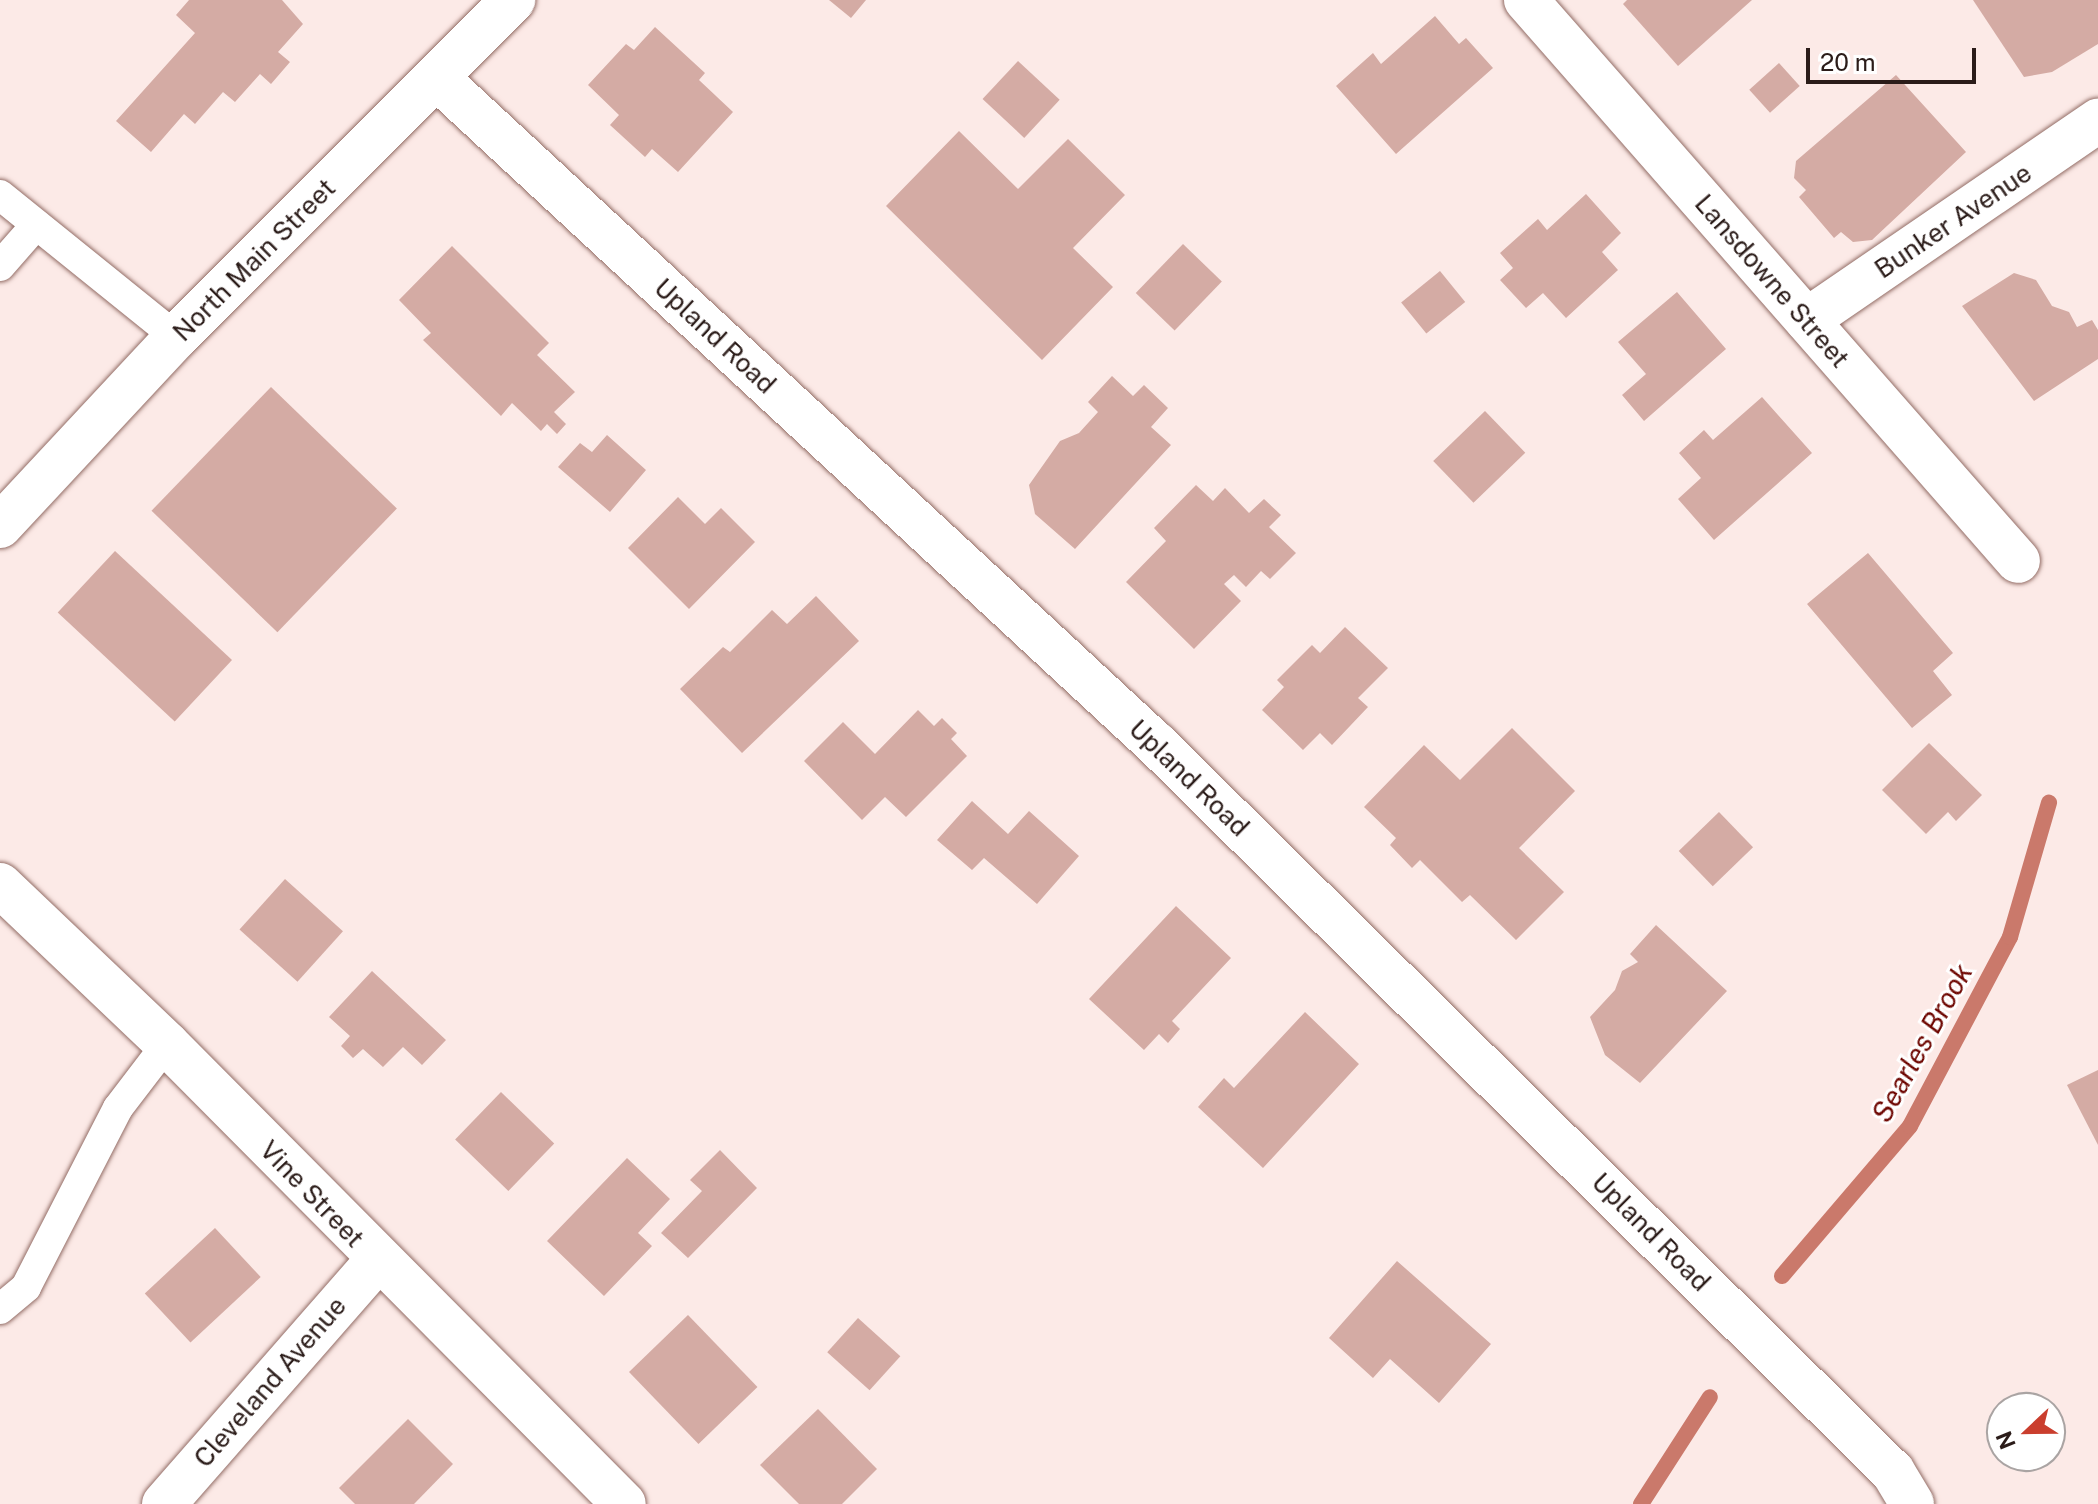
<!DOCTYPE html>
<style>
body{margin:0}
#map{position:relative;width:2098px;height:1504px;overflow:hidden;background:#fceae7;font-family:"Public Sans",sans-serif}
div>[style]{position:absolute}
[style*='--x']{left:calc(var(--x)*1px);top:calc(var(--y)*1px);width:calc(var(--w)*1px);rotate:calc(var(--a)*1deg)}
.stream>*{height:16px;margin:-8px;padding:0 8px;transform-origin:8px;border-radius:8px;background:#ca796b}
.building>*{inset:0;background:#d4aba4;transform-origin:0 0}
.roads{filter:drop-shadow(0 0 2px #936d66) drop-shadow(0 0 2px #936d66)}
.service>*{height:30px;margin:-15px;padding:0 15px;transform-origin:15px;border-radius:15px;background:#fff}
.minor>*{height:44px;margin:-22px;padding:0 22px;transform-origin:22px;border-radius:22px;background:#fff}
.secondary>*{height:44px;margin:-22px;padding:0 22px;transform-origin:22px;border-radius:22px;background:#fff}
span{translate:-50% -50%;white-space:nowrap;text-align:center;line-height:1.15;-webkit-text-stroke:6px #fff;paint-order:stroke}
.street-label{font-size:26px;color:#2b1c19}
.water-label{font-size:28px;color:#6e0601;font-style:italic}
.north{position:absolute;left:1986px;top:1392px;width:80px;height:80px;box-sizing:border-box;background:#fff;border:2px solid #aaa4a3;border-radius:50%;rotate:248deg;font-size:22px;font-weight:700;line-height:32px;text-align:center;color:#2b1c19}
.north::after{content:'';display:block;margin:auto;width:28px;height:36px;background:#ca3e2e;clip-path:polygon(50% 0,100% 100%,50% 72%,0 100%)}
.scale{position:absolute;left:1806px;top:48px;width:170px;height:36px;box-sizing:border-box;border:4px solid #2b1c19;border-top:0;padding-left:10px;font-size:24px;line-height:28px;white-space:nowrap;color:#2b1c19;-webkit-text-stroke:6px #fff;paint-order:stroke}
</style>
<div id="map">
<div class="stream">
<div style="--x:1782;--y:1276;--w:197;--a:-49.5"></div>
<div style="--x:1910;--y:1126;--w:214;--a:-62.1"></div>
<div style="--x:2010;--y:937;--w:140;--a:-73.8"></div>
<div style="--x:1641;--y:1504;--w:127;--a:-57.2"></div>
</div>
<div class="building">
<div style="clip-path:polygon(189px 0,282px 0,303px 24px,278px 52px,290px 62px,271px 84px,260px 74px,235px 102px,223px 92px,195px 124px,184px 114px,151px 152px,116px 121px,195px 33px,176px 15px)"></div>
<div style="clip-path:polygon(829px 0,866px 0,851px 18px)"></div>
<div style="clip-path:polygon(1627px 0,1752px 0,1678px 66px,1623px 4px)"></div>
<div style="clip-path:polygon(1973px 0,2098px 0,2098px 44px,2052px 72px,2024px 77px)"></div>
<div style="clip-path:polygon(1435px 16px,1459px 44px,1466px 38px,1493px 68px,1396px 154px,1336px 86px,1373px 53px,1381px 64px)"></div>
<div style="clip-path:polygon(655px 27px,705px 73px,699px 80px,733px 112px,678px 172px,652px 149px,645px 157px,610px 125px,619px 115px,588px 85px,626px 44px,634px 50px)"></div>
<div style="left:1018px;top:61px;width:57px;height:52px;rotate:43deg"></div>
<div style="left:1779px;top:63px;width:31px;height:40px;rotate:48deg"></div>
<div style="clip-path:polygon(1896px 75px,1966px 152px,1872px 240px,1853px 242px,1841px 232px,1834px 238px,1799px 197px,1806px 190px,1794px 178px,1796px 161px)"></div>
<div style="clip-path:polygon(959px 131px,1018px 189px,1068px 139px,1125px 195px,1073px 248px,1113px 287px,1042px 360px,886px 206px)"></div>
<div style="clip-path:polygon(1586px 194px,1621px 233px,1602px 252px,1618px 270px,1566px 318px,1543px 293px,1526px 308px,1500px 280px,1513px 268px,1500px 253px,1538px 219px,1547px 230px)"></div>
<div style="left:1183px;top:244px;width:54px;height:68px;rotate:44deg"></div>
<div style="clip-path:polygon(452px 246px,549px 343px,537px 355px,575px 392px,554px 412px,566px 424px,557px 434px,547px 424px,541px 431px,512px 403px,501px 416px,423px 340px,431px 333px,399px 300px)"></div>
<div style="left:1440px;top:271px;width:40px;height:50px;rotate:51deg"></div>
<div style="clip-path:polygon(2014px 273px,2036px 280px,2052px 306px,2069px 312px,2077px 327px,2092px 320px,2098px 330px,2098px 359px,2034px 401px,1962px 306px)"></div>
<div style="clip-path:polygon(1677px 292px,1726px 349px,1644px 421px,1622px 395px,1646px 374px,1618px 342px)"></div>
<div style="clip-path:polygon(1112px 376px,1133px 396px,1144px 385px,1168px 408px,1151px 427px,1171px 445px,1075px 549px,1035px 514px,1029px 485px,1060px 441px,1079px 433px,1098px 412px,1088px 402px)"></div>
<div style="left:271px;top:387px;width:175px;height:172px;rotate:44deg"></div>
<div style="clip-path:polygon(1762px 397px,1812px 453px,1714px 540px,1678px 499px,1701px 478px,1679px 453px,1704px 430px,1713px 440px)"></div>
<div style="left:1485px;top:411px;width:58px;height:72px;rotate:46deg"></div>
<div style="clip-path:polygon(607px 435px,646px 470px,610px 512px,558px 467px,580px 443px,592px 452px)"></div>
<div style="clip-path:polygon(1196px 485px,1213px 501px,1225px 488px,1249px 513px,1264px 499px,1281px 515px,1269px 527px,1296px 553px,1270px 579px,1261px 571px,1246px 587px,1234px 575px,1224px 584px,1241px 601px,1194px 649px,1126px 582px,1166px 541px,1154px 528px)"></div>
<div style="clip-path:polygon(678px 497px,705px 524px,721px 508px,755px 542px,689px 609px,628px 548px)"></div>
<div style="left:115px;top:551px;width:160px;height:84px;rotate:43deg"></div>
<div style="clip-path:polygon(1868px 553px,1953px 653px,1933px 671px,1952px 695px,1912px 728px,1807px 604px)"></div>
<div style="clip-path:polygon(816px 596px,859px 641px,742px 753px,680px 689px,723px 647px,730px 652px,772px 610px,787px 624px)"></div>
<div style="clip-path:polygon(1345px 627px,1388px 668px,1358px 698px,1368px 707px,1332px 745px,1320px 733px,1303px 750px,1262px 710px,1284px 687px,1277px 680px,1312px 645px,1320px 653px)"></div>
<div style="clip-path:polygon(918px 710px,934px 726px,942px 718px,957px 733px,951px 739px,967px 756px,906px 817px,885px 797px,862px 820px,804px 761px,843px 722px,875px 754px)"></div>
<div style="clip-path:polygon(1512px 728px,1575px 791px,1519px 848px,1564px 892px,1516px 940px,1470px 895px,1462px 902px,1420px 860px,1412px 868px,1390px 845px,1396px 838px,1364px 807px,1424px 745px,1460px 780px)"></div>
<div style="clip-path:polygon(1929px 743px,1982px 795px,1956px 821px,1948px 812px,1926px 834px,1882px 790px)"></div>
<div style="clip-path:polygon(972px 801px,1008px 834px,1029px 811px,1079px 856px,1037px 904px,984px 858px,972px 870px,937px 840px)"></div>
<div style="left:1719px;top:812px;width:49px;height:56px;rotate:46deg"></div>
<div style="left:285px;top:879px;width:78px;height:68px;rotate:42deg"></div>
<div style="clip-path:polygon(1176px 906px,1231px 958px,1172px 1021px,1180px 1029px,1168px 1043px,1159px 1034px,1144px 1050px,1089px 999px)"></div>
<div style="clip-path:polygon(1656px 925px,1727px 991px,1640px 1083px,1605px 1055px,1590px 1017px,1615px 990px,1622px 971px,1638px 962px,1630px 954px)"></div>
<div style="clip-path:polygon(372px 971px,446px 1040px,422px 1065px,403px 1047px,383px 1067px,363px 1049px,353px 1058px,341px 1046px,350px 1036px,329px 1017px)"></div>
<div style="clip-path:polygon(1305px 1012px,1359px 1064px,1263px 1168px,1198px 1107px,1224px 1078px,1234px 1088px)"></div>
<div style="clip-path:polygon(2098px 1070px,2098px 1145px,2067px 1085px)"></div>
<div style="left:501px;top:1092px;width:74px;height:66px;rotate:44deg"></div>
<div style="clip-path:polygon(720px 1150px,757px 1188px,688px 1258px,661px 1233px,702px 1191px,690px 1180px)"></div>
<div style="clip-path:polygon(627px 1158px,670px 1199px,638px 1233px,652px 1246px,604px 1296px,547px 1241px)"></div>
<div style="left:215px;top:1228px;width:67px;height:96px;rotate:47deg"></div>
<div style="clip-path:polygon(1397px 1261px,1491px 1344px,1439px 1403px,1390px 1359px,1373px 1378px,1329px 1338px)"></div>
<div style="left:688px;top:1315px;width:100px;height:82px;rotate:46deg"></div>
<div style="left:858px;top:1318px;width:57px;height:46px;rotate:42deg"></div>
<div style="clip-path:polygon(818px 1409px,877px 1469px,842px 1504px,799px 1504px,760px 1465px)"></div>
<div style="clip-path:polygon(408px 1419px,453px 1464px,414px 1504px,355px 1504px,339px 1488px)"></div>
</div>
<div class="roads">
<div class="service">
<div style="--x:0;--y:195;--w:226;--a:38.9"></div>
<div style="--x:0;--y:266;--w:55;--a:-48.7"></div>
<div style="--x:0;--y:1309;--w:34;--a:-40"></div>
<div style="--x:26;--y:1287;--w:201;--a:-62.8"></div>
<div style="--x:118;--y:1108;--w:81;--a:-52.6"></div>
</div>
<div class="minor">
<div style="--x:1526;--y:0;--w:746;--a:48.75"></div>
<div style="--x:438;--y:79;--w:979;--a:42.81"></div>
<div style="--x:1156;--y:744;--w:1036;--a:44.65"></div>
<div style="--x:1893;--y:1472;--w:37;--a:59"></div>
<div style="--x:1807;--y:320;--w:353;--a:-34.4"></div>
<div style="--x:0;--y:885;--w:231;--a:43.6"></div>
<div style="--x:167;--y:1044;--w:648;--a:45.19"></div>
<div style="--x:164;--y:1504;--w:323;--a:-48.8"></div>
</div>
<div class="secondary">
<div style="--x:0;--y:526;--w:258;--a:-47"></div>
<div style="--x:176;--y:337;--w:477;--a:-45"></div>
</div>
</div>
<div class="street-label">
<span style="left:1953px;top:221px;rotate:-34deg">Bunker Avenue</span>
<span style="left:254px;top:260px;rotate:-45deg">North Main Street</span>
<span style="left:1772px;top:281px;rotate:49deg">Lansdowne Street</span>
<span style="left:715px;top:336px;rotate:43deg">Upland Road</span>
<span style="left:1189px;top:778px;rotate:44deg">Upland Road</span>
<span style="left:312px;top:1194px;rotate:46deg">Vine Street</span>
<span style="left:1651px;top:1232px;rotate:45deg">Upland Road</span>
<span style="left:270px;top:1382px;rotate:-49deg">Cleveland Avenue</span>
</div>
<div class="water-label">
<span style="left:1922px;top:1043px;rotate:-61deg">Searles Brook</span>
</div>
<div class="north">N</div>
<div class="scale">20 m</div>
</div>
